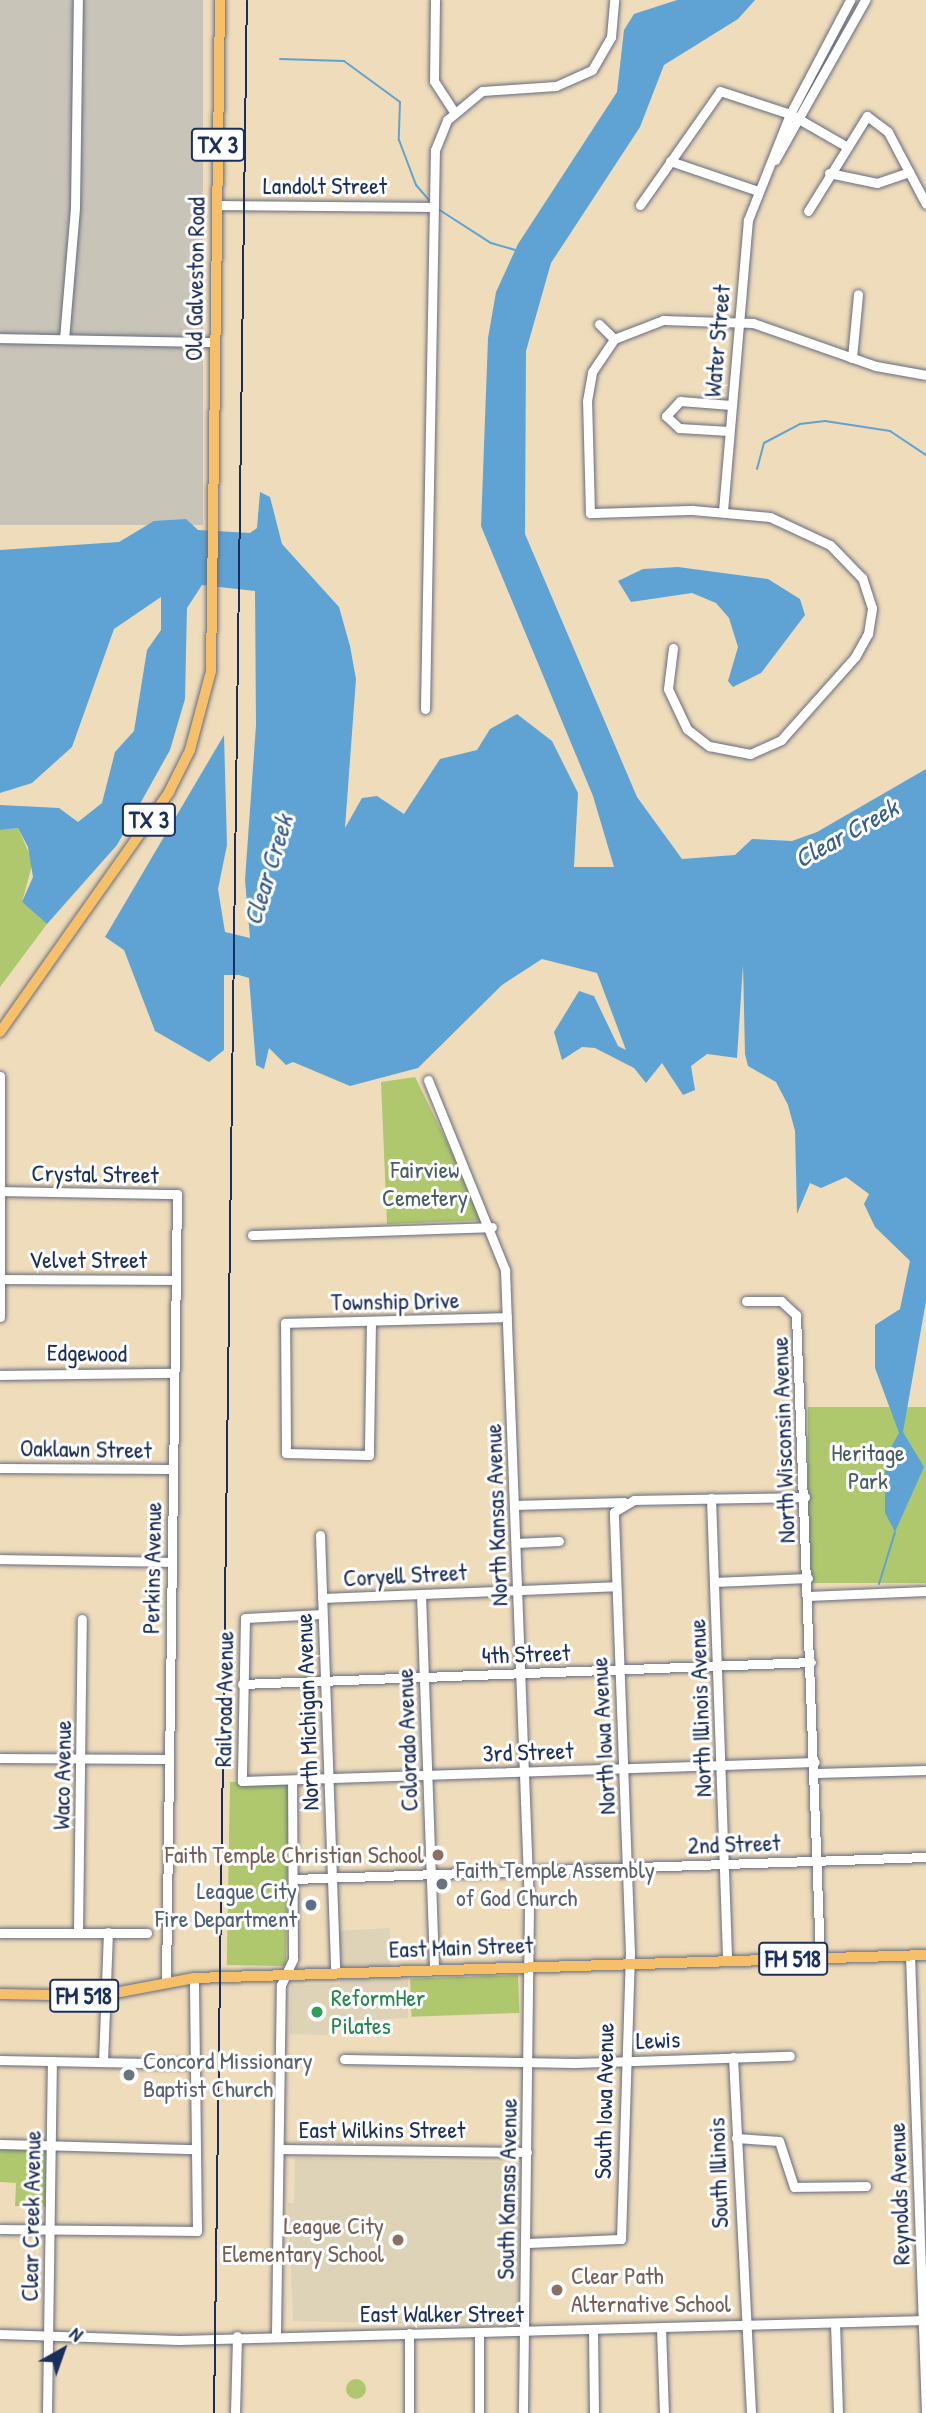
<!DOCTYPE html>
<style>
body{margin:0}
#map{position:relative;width:926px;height:2413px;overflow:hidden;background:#efdcbb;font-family:"Patrick Hand",sans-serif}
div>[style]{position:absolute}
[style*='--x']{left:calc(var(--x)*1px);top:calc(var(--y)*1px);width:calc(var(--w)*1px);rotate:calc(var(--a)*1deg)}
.built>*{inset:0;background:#ded3b6}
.industrial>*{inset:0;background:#c8c4b8;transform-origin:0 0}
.green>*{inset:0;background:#afc86e;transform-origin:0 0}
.round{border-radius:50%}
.water>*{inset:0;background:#5fa3d4}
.stream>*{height:2px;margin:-1px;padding:0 1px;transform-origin:1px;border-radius:1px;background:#5fa3d4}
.roads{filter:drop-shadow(0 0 2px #656c7f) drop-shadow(0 0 2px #656c7f)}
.minor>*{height:9px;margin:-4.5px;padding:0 4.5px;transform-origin:4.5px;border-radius:4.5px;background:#fff}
.major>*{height:10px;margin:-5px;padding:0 5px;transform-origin:5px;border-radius:5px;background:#f6c06b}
.rail>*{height:2px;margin:-1px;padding:0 1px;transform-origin:1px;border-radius:1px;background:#1b2f5e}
.dots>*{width:19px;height:19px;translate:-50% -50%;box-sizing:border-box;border:4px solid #fff;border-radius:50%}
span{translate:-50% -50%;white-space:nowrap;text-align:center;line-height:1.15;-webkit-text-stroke:6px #fff;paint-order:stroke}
.shield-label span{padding:2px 5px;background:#fff;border:2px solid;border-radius:5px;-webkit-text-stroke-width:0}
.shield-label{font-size:23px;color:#1b2f5e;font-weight:700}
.street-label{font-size:24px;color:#1b2f5e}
.park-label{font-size:24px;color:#475d63}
.education-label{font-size:24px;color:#785e54}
.right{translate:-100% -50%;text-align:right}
.left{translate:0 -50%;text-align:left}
.worship-label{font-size:24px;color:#5b616d}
.service-label{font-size:24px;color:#4e5e75}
.leisure-label{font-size:24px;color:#27864d}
.water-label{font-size:26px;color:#365d8d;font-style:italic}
.north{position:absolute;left:28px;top:2315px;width:70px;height:70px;-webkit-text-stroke:5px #fff;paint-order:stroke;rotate:40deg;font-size:19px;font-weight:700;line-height:28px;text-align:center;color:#1b2f5e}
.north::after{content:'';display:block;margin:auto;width:24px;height:32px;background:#1b2f5e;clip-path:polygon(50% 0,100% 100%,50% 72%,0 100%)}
</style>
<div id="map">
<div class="built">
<div style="clip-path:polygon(390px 1928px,391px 1977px,408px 1976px,408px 2018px,329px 2022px,328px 2035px,290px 2034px,291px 1985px,340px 1984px,338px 1931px)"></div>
<div style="clip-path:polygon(295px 2158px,521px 2163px,517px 2326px,293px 2321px,288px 2203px,294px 2203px)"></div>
</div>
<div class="industrial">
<div style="left:0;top:0;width:203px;height:525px"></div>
</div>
<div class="green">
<div style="clip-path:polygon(18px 828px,33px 862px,22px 902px,47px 924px,0 987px,0 830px)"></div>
<div style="clip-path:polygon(415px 1077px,485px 1220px,387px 1224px,381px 1082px)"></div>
<div style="left:926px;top:1407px;width:176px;height:118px;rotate:90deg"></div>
<div style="left:289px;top:1783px;width:183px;height:59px;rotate:91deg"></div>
<div style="left:518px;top:1975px;width:38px;height:108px;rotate:88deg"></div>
<div style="clip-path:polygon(0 2148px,48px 2150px,47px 2207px,15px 2206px,16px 2183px,0 2182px)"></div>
<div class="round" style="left:346px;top:2379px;width:20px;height:20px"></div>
</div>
<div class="water">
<div style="clip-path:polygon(677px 0,755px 0,738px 19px,664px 65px,640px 127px,551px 263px,526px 351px,525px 534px,637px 797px,682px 859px,735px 855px,752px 839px,792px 841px,817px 832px,926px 769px,926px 1301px,903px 1432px,924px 1467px,895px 1532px,885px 1513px,885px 1458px,899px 1433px,875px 1368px,875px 1325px,900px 1309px,910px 1261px,875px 1227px,864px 1204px,869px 1194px,846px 1177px,821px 1188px,810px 1183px,797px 1214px,795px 1131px,788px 1105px,776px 1082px,748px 1066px,745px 1054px,743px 965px,737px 1058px,707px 1054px,691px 1066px,695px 1090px,683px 1095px,662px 1063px,646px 1083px,634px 1068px,595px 1048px,582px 1047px,562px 1060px,554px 1032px,579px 991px,594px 996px,618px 1046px,626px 1050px,597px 973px,542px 959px,502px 985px,418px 1068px,350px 1086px,293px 1062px,286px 1065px,269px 1048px,264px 1069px,256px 1065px,249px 978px,239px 975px,224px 975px,224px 1050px,209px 1062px,155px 1031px,124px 950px,105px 937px,224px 735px,227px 845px,218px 889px,225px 932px,250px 938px,245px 880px,256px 725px,255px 591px,202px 585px,187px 608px,185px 699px,170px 750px,117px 845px,47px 924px,22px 902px,33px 877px,28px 847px,18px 828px,0 830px,0 805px,59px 808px,78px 822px,102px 803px,115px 752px,134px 731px,147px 650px,161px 630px,161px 597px,114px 629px,72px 747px,32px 783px,0 793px,0 550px,119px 542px,154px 521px,186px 519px,198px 530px,250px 533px,257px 528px,260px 492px,270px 497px,282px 544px,339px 607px,350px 646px,356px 679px,345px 828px,362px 798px,377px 796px,404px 814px,440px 759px,477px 750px,490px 729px,517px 714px,552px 741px,578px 793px,574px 867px,614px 867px,593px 796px,481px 526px,488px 338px,496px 292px,518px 244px,617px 92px,624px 30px,634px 14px)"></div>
<div style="clip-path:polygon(678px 567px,768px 579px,800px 599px,805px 615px,761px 673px,733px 687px,728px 681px,738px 647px,729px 618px,716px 603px,692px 593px,631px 602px,618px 581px,643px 569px)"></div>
</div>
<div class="stream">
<div style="--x:280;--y:59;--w:64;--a:1.8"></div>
<div style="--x:344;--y:61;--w:69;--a:36.2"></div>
<div style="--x:400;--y:102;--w:38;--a:92"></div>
<div style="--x:399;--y:140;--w:48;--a:69.3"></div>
<div style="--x:416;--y:185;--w:20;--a:49"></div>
<div style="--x:438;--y:209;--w:63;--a:32.7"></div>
<div style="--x:491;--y:243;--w:26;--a:16"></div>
<div style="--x:757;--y:469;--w:27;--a:-75"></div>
<div style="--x:764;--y:443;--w:41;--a:-27.8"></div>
<div style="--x:800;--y:424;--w:25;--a:-7"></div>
<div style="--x:825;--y:421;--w:66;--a:8.7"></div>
<div style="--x:890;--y:431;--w:43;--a:33.7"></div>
<div style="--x:879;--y:1584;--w:54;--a:-72.9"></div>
</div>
<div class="roads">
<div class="minor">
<div style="--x:435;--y:0;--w:81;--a:90.7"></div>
<div style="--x:434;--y:81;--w:37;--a:57"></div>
<div style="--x:775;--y:160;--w:184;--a:-60.6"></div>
<div style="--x:670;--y:161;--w:93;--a:18.8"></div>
<div style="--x:829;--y:173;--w:49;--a:11.8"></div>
<div style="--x:877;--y:183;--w:34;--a:-19"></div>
<div style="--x:217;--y:205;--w:215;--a:0.5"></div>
<div style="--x:640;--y:205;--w:139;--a:-54.9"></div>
<div style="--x:720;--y:91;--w:74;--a:18.2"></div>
<div style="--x:790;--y:114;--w:62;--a:29.9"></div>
<div style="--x:808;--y:211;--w:112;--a:-58.2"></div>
<div style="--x:867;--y:116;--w:26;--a:37"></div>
<div style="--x:888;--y:132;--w:81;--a:62.2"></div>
<div style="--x:599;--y:324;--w:21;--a:45"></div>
<div style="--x:0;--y:338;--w:215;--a:1.1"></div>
<div style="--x:64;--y:339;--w:132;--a:-85.2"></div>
<div style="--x:75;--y:207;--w:207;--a:-89.2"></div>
<div style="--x:852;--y:358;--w:64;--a:-84.6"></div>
<div style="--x:729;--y:431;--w:50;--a:-176.6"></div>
<div style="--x:679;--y:428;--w:18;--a:-137"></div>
<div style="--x:666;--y:416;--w:21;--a:-47"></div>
<div style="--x:680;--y:401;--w:51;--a:4.5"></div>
<div style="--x:723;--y:511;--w:292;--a:-85.1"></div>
<div style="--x:748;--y:220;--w:114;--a:-68.4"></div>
<div style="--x:790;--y:114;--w:129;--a:-62.2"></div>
<div style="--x:673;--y:648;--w:41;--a:97"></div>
<div style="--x:668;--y:689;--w:44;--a:64.6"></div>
<div style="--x:687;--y:729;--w:28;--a:38"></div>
<div style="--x:709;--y:746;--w:42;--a:11"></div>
<div style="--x:750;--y:754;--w:34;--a:-24"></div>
<div style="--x:781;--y:740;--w:111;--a:-48.3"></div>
<div style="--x:855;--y:657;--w:26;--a:-61"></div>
<div style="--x:868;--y:634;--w:26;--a:-81"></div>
<div style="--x:872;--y:608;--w:32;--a:-108"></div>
<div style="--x:862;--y:578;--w:46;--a:-134.1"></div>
<div style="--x:830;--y:545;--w:66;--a:-155"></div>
<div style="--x:770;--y:517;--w:78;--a:-174.9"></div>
<div style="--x:692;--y:510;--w:102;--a:178.3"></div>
<div style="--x:590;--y:513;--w:112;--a:-91.5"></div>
<div style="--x:587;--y:401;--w:29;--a:-80"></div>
<div style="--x:592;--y:372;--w:40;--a:-56"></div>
<div style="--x:614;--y:339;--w:53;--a:-21.2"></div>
<div style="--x:663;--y:320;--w:90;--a:1.9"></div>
<div style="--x:753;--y:323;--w:130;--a:19.3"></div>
<div style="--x:876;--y:366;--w:51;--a:10.2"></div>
<div style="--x:425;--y:709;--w:559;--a:-88.98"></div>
<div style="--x:435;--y:150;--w:32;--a:-68"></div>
<div style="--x:447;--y:120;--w:45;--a:-39.6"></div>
<div style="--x:482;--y:91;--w:74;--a:-3.9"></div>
<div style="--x:556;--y:86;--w:39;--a:-24"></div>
<div style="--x:592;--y:70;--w:38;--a:-60"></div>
<div style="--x:611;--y:37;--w:37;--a:-85"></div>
<div style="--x:0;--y:1076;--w:241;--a:90"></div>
<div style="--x:428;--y:1080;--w:205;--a:67.9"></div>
<div style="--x:505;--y:1270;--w:635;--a:87.84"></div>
<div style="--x:529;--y:1905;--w:508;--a:90.68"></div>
<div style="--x:1;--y:1191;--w:176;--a:1"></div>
<div style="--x:177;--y:1194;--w:787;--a:90.8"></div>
<div style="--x:252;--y:1235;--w:240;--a:-1.9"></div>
<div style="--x:1;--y:1279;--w:175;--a:0.3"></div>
<div style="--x:746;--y:1301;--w:35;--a:0"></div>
<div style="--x:781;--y:1301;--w:21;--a:43"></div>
<div style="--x:796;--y:1315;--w:643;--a:87.86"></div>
<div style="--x:371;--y:1321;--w:134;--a:90.9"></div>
<div style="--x:369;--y:1455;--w:83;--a:-178.6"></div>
<div style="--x:286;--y:1453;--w:130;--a:-90.4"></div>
<div style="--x:285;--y:1323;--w:222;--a:-1.5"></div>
<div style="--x:0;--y:1375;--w:174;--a:-0.7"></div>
<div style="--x:0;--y:1468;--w:173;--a:0.3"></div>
<div style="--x:711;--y:1498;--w:462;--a:88"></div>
<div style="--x:514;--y:1505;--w:110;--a:-1.6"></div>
<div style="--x:320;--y:1535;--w:437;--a:88"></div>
<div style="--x:516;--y:1543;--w:43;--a:-2.7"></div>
<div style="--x:0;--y:1559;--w:171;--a:1"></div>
<div style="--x:714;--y:1582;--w:94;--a:-2.4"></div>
<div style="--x:421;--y:1594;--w:374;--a:88"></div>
<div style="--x:808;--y:1596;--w:118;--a:-2.4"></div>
<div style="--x:322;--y:1598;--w:293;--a:-2.3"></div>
<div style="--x:322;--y:1614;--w:77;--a:177"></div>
<div style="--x:245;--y:1618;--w:163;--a:91.1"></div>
<div style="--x:242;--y:1781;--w:573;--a:-1.9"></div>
<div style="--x:242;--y:1684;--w:569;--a:-2.21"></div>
<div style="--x:0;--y:1758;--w:169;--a:0.3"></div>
<div style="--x:816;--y:1773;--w:110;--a:-1.6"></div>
<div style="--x:293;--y:1879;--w:633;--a:-1.99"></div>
<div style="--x:78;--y:1932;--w:313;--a:-89.3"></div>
<div style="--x:0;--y:1933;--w:147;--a:0"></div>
<div style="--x:910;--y:1955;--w:458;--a:88"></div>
<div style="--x:733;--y:2057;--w:356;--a:87.1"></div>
<div style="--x:344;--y:2059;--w:231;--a:1"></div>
<div style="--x:575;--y:2063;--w:215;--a:-1.9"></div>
<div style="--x:0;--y:2060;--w:195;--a:1.2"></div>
<div style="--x:103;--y:2062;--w:130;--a:-87.8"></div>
<div style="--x:736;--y:2138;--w:43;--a:4"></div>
<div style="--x:779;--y:2141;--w:48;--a:71.9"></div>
<div style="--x:794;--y:2187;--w:72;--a:-0.8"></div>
<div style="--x:0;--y:2144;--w:196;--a:1.5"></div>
<div style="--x:279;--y:2149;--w:248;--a:0.7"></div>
<div style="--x:0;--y:2229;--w:197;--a:0.6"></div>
<div style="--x:197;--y:2231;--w:253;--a:-90.7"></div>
<div style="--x:526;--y:2243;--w:95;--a:-2.4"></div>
<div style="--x:621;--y:2239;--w:286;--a:-88.2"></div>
<div style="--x:630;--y:1953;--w:441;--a:-92.1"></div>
<div style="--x:614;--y:1512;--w:23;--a:-31"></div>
<div style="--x:634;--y:1500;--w:171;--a:-1"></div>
<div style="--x:835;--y:2323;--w:90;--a:88.1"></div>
<div style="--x:661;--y:2328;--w:85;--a:88"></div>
<div style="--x:593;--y:2330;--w:83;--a:89.3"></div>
<div style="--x:409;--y:2333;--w:80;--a:90"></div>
<div style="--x:0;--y:2334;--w:179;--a:1.9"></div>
<div style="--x:179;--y:2340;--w:747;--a:-1.53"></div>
<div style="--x:276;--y:2334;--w:349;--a:-89.2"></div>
<div style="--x:281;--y:1985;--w:29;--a:-65"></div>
<div style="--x:293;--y:1959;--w:179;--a:-90.3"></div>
<div style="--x:47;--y:2413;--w:352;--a:-89.2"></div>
<div style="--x:235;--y:2413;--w:77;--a:-88.5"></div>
<div style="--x:479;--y:2413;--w:77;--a:-90"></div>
</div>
<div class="major">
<div style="--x:0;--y:1032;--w:294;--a:-54.8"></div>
<div style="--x:169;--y:792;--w:47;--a:-63.4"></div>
<div style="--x:190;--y:750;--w:82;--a:-75.1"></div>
<div style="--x:211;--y:671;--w:671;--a:-89.23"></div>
<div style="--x:0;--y:1994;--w:99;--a:1.2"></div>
<div style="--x:99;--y:1996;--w:97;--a:-10.7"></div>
<div style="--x:194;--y:1978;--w:732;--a:-1.8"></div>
</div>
</div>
<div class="rail">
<div style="--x:214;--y:2413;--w:2413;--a:-89.22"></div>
</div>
<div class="dots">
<div style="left:438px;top:1855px;background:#8d6e63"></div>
<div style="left:442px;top:1884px;background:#6b7280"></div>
<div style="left:311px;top:1905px;background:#5c6f8a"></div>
<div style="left:317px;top:2012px;background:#2e9e5b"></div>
<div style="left:129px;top:2075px;background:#6b7280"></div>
<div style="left:398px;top:2240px;background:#8d6e63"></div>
<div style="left:557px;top:2290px;background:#8d6e63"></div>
</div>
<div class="shield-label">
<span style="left:218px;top:145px">TX 3</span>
<span style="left:149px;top:820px">TX 3</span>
<span style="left:793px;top:1959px">FM 518</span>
<span style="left:84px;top:1996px">FM 518</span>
</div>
<div class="street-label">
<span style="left:325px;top:186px">Landolt Street</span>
<span style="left:195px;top:279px;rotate:-89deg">Old Galveston Road</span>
<span style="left:717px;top:341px;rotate:-85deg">Water Street</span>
<span style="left:95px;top:1174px;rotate:1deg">Crystal Street</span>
<span style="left:88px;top:1260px">Velvet Street</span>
<span style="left:395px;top:1301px;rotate:-1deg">Township Drive</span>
<span style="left:87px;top:1353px;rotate:1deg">Edgewood</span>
<span style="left:783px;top:1440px;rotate:-92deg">North Wisconsin Avenue</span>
<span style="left:86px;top:1449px;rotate:1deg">Oaklawn Street</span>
<span style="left:496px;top:1515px;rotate:-92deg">North Kansas Avenue</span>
<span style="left:152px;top:1568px;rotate:-89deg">Perkins Avenue</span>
<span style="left:405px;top:1575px;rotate:-3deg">Coryell Street</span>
<span style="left:526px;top:1654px;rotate:-2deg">4th Street</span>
<span style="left:224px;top:1699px;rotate:-89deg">Railroad Avenue</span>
<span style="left:700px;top:1708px;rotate:-92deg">North Illinois Avenue</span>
<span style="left:307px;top:1712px;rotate:-92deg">North Michigan Avenue</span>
<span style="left:603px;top:1736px;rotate:-93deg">North Iowa Avenue</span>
<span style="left:407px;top:1740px;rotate:-92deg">Colorado Avenue</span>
<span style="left:528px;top:1752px;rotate:-2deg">3rd Street</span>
<span style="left:62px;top:1775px;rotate:-89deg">Waco Avenue</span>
<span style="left:734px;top:1844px;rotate:-2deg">2nd Street</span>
<span style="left:461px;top:1947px;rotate:-2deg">East Main Street</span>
<span style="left:658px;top:2040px;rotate:-2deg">Lewis</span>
<span style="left:604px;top:2101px;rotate:-89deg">South Iowa Avenue</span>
<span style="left:382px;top:2130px">East Wilkins Street</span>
<span style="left:718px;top:2173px;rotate:-92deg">South Illinois</span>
<span style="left:507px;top:2189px;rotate:-89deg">South Kansas Avenue</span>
<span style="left:899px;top:2194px;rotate:-92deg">Reynolds Avenue</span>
<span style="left:31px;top:2216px;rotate:-89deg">Clear Creek Avenue</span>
<span style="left:442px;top:2314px">East Walker Street</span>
</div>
<div class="park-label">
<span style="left:425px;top:1184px">Fairview<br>Cemetery</span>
<span style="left:868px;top:1467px">Heritage<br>Park</span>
</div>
<div class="education-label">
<span class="right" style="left:424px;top:1855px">Faith Temple Christian School</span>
<span class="right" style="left:384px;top:2240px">League City<br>Elementary School</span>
<span class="left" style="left:571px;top:2290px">Clear Path<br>Alternative School</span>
</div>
<div class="worship-label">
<span class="left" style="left:456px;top:1884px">Faith Temple Assembly<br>of God Church</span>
<span class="left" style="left:143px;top:2075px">Concord Missionary<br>Baptist Church</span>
</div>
<div class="service-label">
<span class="right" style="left:297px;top:1905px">League City<br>Fire Department</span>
</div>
<div class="leisure-label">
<span class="left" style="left:331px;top:2012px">ReformHer<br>Pilates</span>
</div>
<div class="water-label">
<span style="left:846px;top:833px;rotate:-29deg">Clear Creek</span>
<span style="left:268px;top:870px;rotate:-73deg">Clear Creek</span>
</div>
<div class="north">N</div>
</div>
